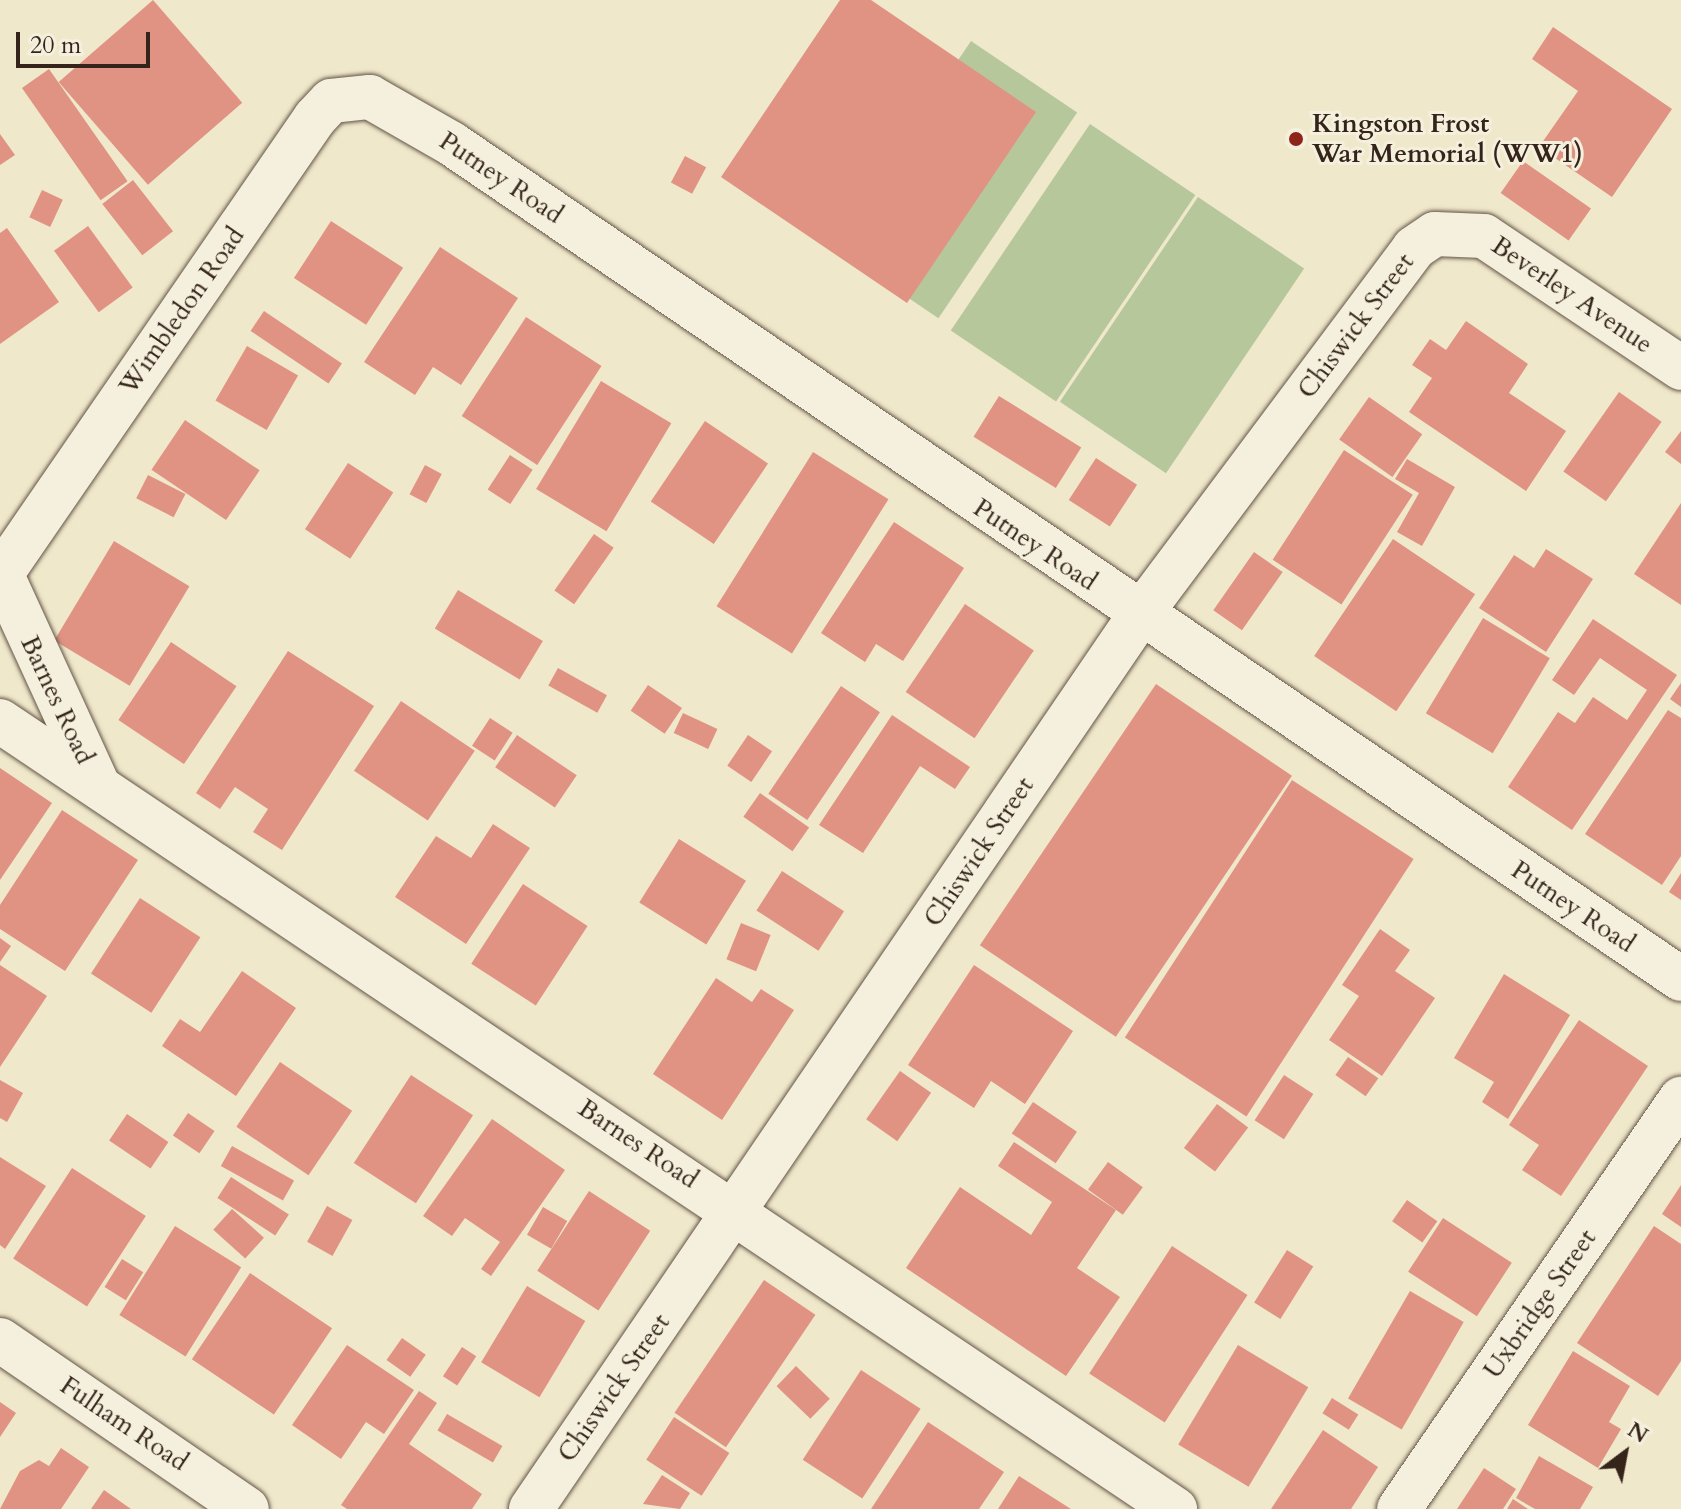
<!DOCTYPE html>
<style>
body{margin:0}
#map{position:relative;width:1681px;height:1509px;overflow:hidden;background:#f0e8cb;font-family:Cardo,serif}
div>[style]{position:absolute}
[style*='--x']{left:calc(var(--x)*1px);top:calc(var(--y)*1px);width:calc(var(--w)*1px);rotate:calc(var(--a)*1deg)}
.green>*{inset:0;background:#b5c79b;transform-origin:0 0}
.building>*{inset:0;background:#e09383;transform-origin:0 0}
.roads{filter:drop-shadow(0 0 2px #635546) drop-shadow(0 0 2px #635546)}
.minor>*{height:44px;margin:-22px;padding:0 22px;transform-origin:22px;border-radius:22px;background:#f5f0dd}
.dots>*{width:22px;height:22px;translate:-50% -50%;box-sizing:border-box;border:4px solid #f5f0dd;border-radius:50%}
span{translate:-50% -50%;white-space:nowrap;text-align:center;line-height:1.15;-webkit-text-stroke:6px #f5f0dd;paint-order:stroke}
.poi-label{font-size:26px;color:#34241a;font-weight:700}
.left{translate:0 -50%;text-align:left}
.street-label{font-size:26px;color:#34241a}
.north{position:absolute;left:1585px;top:1413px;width:80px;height:80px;-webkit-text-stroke:6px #f5f0dd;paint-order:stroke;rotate:32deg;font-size:22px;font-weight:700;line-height:32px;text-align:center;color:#34241a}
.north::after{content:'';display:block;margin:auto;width:28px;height:36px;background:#34241a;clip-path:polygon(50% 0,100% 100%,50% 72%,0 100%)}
.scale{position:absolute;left:16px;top:32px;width:134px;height:36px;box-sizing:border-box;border:4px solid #34241a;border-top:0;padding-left:10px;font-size:24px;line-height:28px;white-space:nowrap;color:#34241a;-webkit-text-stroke:6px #f5f0dd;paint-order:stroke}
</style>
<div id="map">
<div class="green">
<div style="left:971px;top:41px;width:128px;height:248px;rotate:34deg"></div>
<div style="left:1090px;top:124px;width:127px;height:249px;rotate:34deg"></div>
<div style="left:1198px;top:197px;width:128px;height:247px;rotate:34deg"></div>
</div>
<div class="building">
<div style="left:153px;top:0;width:136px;height:125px;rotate:49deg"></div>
<div style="clip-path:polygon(840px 0,871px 0,1036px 112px,907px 303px,721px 177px)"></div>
<div style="clip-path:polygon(1553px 27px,1672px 109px,1612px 197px,1539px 147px,1578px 91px,1532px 59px)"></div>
<div style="left:49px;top:69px;width:137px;height:33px;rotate:55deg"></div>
<div style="clip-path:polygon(0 134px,15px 155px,0 165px)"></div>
<div style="left:685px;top:156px;width:24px;height:30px;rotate:28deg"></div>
<div style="left:1523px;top:161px;width:83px;height:39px;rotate:35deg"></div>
<div style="left:133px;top:180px;width:65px;height:39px;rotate:52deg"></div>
<div style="left:42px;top:190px;width:23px;height:30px;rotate:25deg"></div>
<div style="left:331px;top:221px;width:86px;height:68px;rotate:33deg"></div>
<div style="left:88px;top:226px;width:76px;height:42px;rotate:54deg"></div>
<div style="clip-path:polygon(7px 228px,59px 302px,0 344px,0 233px)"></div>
<div style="clip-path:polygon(440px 247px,518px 298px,461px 385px,433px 367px,415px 395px,364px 362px)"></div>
<div style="left:264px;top:311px;width:94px;height:24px;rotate:34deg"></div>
<div style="left:526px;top:317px;width:90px;height:118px;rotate:33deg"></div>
<div style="clip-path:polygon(1466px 321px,1528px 364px,1509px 393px,1566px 431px,1526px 491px,1409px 412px,1432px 378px,1412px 365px,1430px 339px,1446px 350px)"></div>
<div style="left:247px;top:346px;width:59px;height:63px;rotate:30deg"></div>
<div style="left:601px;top:381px;width:82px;height:126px;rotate:31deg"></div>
<div style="left:1619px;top:392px;width:52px;height:97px;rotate:35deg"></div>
<div style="left:999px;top:396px;width:97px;height:48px;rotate:32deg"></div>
<div style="left:1369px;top:397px;width:65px;height:52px;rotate:35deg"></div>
<div style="left:185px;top:420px;width:90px;height:60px;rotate:34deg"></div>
<div style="left:705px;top:421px;width:76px;height:97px;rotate:34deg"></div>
<div style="clip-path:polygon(1681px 431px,1681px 464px,1665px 452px)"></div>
<div style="left:1344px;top:450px;width:82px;height:131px;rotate:33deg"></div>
<div style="left:813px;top:452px;width:89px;height:182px;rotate:32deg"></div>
<div style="left:510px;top:455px;width:27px;height:41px;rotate:33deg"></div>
<div style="left:1096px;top:458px;width:49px;height:50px;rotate:33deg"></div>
<div style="clip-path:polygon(1407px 459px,1455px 487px,1422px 546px,1397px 532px,1419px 493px,1395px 479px)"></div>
<div style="left:348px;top:463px;width:54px;height:79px;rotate:33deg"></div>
<div style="left:425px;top:465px;width:19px;height:33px;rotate:28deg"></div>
<div style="left:148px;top:475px;width:42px;height:26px;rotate:27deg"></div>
<div style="clip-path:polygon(1681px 503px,1681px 605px,1634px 574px)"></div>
<div style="clip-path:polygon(894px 522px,964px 568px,903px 661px,876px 644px,865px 662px,821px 633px)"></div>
<div style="left:594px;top:534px;width:24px;height:69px;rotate:35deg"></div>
<div style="left:1393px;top:539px;width:99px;height:141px;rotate:34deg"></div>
<div style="left:114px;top:541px;width:88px;height:116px;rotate:31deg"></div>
<div style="clip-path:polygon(1546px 549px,1593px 579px,1546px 652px,1479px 608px,1514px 555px,1534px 568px)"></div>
<div style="left:1254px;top:552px;width:35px;height:71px;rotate:35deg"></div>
<div style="left:458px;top:590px;width:99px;height:45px;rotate:31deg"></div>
<div style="left:965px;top:604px;width:83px;height:106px;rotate:34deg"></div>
<div style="left:1483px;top:618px;width:78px;height:111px;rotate:31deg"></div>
<div style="clip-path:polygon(1593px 619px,1677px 675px,1572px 830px,1508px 787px,1558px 712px,1575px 723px,1593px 697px,1627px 720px,1647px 690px,1600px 658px,1574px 695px,1552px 680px)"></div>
<div style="left:171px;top:642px;width:79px;height:94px;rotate:34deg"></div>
<div style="clip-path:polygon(288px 651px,374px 706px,282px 850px,253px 832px,268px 809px,235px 787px,220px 809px,196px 793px)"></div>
<div style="left:558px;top:668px;width:56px;height:20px;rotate:29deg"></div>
<div style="clip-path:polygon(1681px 683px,1681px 707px,1670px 699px)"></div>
<div style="left:1156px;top:684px;width:164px;height:315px;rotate:34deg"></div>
<div style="left:648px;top:685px;width:41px;height:31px;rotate:34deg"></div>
<div style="left:841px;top:686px;width:47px;height:130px;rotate:34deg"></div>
<div style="left:401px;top:701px;width:89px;height:84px;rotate:34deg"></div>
<div style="clip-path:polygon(1668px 710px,1681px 718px,1681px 856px,1662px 885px,1585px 834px)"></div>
<div style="left:683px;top:713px;width:38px;height:22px;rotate:25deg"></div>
<div style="clip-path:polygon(892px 715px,970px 767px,955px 789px,920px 766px,863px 853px,819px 825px)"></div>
<div style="left:490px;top:718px;width:27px;height:33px;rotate:33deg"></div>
<div style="left:517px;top:735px;width:72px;height:39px;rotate:34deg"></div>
<div style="left:748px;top:735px;width:29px;height:37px;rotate:34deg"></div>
<div style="clip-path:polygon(0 768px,52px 803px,0 880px)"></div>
<div style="left:1292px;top:780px;width:145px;height:307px;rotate:33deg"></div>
<div style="left:760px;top:793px;width:60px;height:29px;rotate:35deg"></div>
<div style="clip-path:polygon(62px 810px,138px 860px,65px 971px,0 929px,0 905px)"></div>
<div style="clip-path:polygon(493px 824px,530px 848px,466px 944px,395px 897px,436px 836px,471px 858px)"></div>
<div style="left:679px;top:839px;width:79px;height:75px;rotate:32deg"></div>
<div style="left:782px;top:871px;width:74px;height:47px;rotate:33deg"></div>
<div style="clip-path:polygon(1681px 873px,1681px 900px,1669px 892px)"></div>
<div style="left:523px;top:884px;width:77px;height:95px;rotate:33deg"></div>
<div style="left:140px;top:898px;width:72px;height:90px;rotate:33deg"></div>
<div style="left:741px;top:923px;width:32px;height:39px;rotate:22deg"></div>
<div style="clip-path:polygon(1380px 929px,1410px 950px,1395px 971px,1435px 998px,1382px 1076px,1329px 1040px,1359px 996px,1342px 985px)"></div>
<div style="clip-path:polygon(0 938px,11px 946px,0 962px)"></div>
<div style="clip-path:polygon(0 965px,47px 996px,0 1067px)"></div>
<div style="clip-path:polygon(974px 965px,1073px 1031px,1025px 1104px,991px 1081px,974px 1108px,908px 1065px)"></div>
<div style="clip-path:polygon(242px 971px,296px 1008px,236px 1096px,162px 1046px,180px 1019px,200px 1032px)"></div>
<div style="clip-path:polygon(1504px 974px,1570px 1015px,1508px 1119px,1482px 1102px,1494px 1082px,1454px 1058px)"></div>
<div style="clip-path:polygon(716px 978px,752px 1002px,761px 989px,794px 1010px,722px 1120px,653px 1074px)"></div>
<div style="clip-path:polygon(1579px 1020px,1648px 1066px,1561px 1196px,1522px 1170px,1539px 1145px,1509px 1125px)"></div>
<div style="left:1348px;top:1057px;width:37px;height:22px;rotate:35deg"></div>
<div style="left:280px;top:1062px;width:87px;height:78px;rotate:34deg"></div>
<div style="left:900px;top:1071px;width:38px;height:59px;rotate:35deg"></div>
<div style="left:411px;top:1075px;width:74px;height:105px;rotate:33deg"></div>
<div style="left:1284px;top:1075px;width:35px;height:54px;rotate:33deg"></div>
<div style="clip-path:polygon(0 1080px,23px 1093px,7px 1122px,0 1118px)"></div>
<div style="left:1033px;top:1102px;width:53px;height:38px;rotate:34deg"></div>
<div style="left:1217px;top:1104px;width:39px;height:55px;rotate:37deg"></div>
<div style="left:188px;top:1113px;width:32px;height:27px;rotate:34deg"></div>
<div style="left:127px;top:1114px;width:50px;height:32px;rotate:34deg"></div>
<div style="clip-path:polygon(492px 1119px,565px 1170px,491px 1276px,481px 1269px,500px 1242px,465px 1218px,452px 1236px,423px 1216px)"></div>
<div style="clip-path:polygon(1014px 1142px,1116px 1210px,1077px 1268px,1120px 1297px,1066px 1376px,906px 1268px,960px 1187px,1031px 1235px,1052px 1202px,998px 1166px)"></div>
<div style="left:232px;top:1146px;width:71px;height:23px;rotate:29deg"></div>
<div style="clip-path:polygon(0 1157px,46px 1186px,5px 1249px,0 1245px)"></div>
<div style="left:1108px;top:1162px;width:43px;height:34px;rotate:36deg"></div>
<div style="left:72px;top:1168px;width:88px;height:108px;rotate:33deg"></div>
<div style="left:231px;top:1177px;width:69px;height:25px;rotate:33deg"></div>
<div style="clip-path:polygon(1681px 1185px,1681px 1227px,1662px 1214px)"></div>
<div style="left:589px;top:1191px;width:73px;height:95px;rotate:33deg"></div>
<div style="left:1407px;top:1200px;width:37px;height:26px;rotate:35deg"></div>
<div style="left:327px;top:1206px;width:29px;height:41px;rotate:29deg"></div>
<div style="left:543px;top:1207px;width:28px;height:32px;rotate:30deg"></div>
<div style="left:232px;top:1209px;width:43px;height:28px;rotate:42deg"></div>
<div style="left:1443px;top:1218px;width:82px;height:64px;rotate:33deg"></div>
<div style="left:175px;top:1226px;width:78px;height:105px;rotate:32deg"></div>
<div style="clip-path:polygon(1654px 1226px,1681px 1244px,1681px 1361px,1658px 1396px,1577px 1343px)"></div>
<div style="left:1172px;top:1246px;width:90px;height:152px;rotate:33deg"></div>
<div style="left:1287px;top:1250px;width:31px;height:62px;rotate:32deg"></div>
<div style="left:122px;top:1259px;width:25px;height:33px;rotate:32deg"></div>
<div style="left:250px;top:1273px;width:99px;height:104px;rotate:34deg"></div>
<div style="left:764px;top:1280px;width:62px;height:160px;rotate:34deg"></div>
<div style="left:527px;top:1286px;width:68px;height:89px;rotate:31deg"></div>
<div style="left:1410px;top:1291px;width:62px;height:124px;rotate:30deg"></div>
<div style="left:402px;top:1338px;width:29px;height:27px;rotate:35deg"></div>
<div style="clip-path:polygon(347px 1345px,414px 1390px,384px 1434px,366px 1422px,341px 1459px,292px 1425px)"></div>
<div style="left:1238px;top:1345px;width:82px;height:116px;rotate:31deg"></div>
<div style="left:462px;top:1347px;width:17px;height:35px;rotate:33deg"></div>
<div style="clip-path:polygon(1573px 1351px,1630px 1386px,1609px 1422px,1621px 1429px,1598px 1468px,1528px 1425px)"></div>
<div style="left:796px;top:1366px;width:47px;height:28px;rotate:44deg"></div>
<div style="left:861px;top:1370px;width:71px;height:107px;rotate:33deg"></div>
<div style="clip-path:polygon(419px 1391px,437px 1403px,409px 1444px,482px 1494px,472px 1509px,347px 1509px,341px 1505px)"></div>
<div style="left:1332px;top:1398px;width:31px;height:18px;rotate:32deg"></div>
<div style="clip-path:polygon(0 1402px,16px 1413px,0 1437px)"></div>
<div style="left:447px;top:1414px;width:64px;height:19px;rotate:30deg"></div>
<div style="left:674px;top:1417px;width:66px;height:51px;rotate:33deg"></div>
<div style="clip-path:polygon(928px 1422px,1004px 1472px,979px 1509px,871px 1509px)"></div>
<div style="clip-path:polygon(1323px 1430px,1378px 1467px,1351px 1509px,1271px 1509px)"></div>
<div style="clip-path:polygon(61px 1448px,89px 1467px,61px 1509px,0 1509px,20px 1471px,39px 1460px,49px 1466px)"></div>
<div style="clip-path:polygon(1539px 1456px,1593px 1487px,1580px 1509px,1535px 1509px,1516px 1498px)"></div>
<div style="clip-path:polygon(1484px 1468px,1516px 1489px,1503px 1509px,1457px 1509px)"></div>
<div style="clip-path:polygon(662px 1475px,690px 1493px,680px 1509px,643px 1504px)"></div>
<div style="clip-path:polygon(1019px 1476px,1071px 1509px,998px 1509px)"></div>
<div style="clip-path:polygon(104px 1490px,131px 1509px,91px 1509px)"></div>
<div style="clip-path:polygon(1513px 1499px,1528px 1509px,1507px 1509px)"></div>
</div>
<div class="roads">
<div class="minor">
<div style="--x:0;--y:571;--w:233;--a:65.4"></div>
<div style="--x:0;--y:576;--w:556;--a:-55.48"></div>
<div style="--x:315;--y:118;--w:23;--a:-47"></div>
<div style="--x:331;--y:101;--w:39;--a:-6"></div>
<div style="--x:370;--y:97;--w:95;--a:29.8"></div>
<div style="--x:452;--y:144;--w:1486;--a:34.19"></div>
<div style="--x:0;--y:721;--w:1415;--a:33.85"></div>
<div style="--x:0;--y:1340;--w:299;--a:34.4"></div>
<div style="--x:531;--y:1509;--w:1080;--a:-55.75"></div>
<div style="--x:1139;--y:616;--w:459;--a:-53.2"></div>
<div style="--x:1414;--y:248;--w:25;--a:-34"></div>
<div style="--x:1435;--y:234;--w:49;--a:2.3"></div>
<div style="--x:1484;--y:236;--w:237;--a:33.8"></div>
<div style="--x:1399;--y:1509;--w:498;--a:-55.5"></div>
</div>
</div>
<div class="dots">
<div style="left:1296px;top:139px;background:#8f2418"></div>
</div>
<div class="poi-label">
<span class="left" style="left:1312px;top:139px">Kingston Frost<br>War Memorial (WW1)</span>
</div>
<div class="street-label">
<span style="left:501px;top:178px;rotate:34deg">Putney Road</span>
<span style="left:1572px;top:295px;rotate:34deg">Beverley Avenue</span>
<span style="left:182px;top:311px;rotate:-55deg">Wimbledon Road</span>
<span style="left:1356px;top:326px;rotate:-53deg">Chiswick Street</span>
<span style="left:1035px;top:545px;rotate:34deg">Putney Road</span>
<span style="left:57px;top:700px;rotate:65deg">Barnes Road</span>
<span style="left:979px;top:852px;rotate:-56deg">Chiswick Street</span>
<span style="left:1573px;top:907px;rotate:34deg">Putney Road</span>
<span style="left:638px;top:1144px;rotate:34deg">Barnes Road</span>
<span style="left:1540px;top:1304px;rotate:-55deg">Uxbridge Street</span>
<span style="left:614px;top:1388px;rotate:-55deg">Chiswick Street</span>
<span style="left:124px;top:1424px;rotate:34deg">Fulham Road</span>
</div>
<div class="north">N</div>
<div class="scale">20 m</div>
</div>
